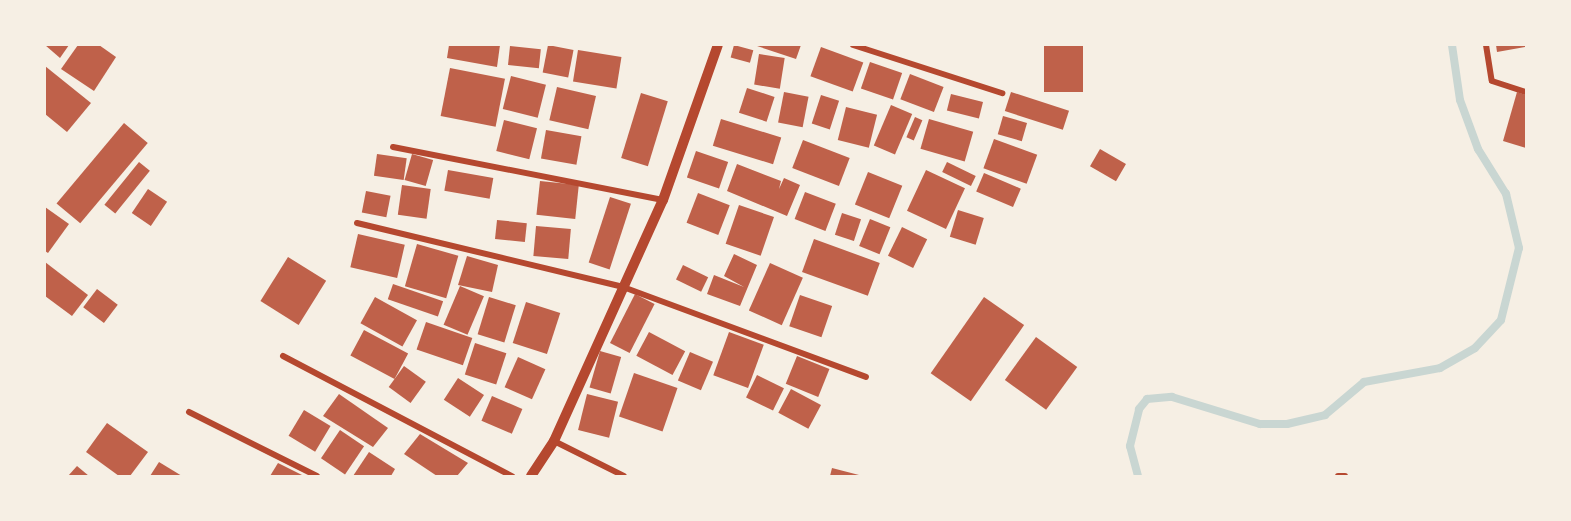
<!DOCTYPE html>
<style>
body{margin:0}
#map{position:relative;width:1571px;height:521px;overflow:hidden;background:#f6efe4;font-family:Barlow,sans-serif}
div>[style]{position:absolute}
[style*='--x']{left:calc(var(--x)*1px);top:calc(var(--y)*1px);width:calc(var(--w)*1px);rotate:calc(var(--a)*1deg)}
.stream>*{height:8px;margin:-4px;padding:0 4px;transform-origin:4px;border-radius:4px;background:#c9d6d2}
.building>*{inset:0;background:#bf614a;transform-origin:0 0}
.minor>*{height:6px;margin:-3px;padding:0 3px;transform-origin:3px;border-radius:3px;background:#b5482f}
.tertiary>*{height:10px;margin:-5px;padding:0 5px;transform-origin:5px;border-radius:5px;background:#b5482f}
span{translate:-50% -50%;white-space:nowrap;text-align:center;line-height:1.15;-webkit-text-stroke:4.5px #f6efe4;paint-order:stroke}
.frame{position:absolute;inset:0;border:46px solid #f6efe4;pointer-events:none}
</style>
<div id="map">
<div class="stream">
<div style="--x:1138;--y:476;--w:31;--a:-105"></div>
<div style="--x:1130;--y:446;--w:38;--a:-76"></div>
<div style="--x:1139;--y:409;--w:13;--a:-51"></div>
<div style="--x:1147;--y:399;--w:25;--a:-5"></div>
<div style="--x:1172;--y:397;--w:92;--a:17.1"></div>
<div style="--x:1260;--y:424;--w:27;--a:0"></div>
<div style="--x:1287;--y:424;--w:39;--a:-13"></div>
<div style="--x:1325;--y:415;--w:51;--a:-40.2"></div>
<div style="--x:1364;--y:382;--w:77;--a:-10.4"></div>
<div style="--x:1440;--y:368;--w:40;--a:-29.7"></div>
<div style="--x:1475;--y:348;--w:38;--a:-47"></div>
<div style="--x:1501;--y:320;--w:74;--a:-76"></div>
<div style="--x:1519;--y:248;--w:56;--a:-103.5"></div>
<div style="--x:1506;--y:194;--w:53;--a:-121.9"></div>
<div style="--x:1478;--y:149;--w:52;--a:-110.2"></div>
<div style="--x:1460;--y:100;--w:56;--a:-98.3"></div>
</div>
<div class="building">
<div style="clip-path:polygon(45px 45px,69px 45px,60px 58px)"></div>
<div style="clip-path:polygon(78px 45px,99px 45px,116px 57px,94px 91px,61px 69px)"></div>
<div style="clip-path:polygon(449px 45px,500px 45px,497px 67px,447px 58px)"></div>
<div style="left:548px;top:45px;width:26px;height:28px;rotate:11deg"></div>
<div style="left:734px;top:45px;width:20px;height:13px;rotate:15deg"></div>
<div style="clip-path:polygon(754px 45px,801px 45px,796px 59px)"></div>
<div style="left:1044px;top:45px;width:39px;height:47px"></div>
<div style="clip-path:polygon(1496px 45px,1525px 45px,1525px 47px,1497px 52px)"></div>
<div style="left:510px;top:46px;width:31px;height:19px;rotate:6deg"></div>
<div style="left:821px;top:47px;width:45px;height:31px;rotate:20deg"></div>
<div style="left:578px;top:50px;width:44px;height:32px;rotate:9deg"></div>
<div style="left:759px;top:54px;width:26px;height:31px;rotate:9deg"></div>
<div style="left:870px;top:62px;width:34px;height:28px;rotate:19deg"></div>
<div style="clip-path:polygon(45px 66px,91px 103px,67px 132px,45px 114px)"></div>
<div style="left:450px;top:68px;width:56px;height:49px;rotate:11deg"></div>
<div style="left:910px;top:74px;width:36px;height:27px;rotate:21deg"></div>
<div style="left:511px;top:76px;width:36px;height:34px;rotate:14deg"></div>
<div style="left:557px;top:87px;width:40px;height:34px;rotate:13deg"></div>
<div style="left:747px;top:88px;width:29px;height:26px;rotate:18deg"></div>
<div style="left:784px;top:92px;width:25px;height:31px;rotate:11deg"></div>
<div style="left:1011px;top:92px;width:61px;height:20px;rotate:18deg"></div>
<div style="clip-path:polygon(1517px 92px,1526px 95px,1526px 148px,1503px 141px)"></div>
<div style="left:641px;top:93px;width:28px;height:68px;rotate:17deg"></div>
<div style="left:951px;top:94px;width:33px;height:17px;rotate:14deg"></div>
<div style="left:821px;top:95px;width:19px;height:30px;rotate:18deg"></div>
<div style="left:891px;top:105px;width:23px;height:44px;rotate:23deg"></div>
<div style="left:846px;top:107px;width:32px;height:34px;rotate:14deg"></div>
<div style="left:1003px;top:116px;width:25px;height:19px;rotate:16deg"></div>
<div style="left:915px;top:117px;width:8px;height:22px;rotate:23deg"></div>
<div style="left:721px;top:119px;width:63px;height:28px;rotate:17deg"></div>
<div style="left:929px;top:119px;width:46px;height:31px;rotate:16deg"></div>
<div style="left:504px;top:120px;width:34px;height:32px;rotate:14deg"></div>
<div style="left:124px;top:123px;width:31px;height:105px;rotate:40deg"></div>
<div style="left:546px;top:130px;width:36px;height:29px;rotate:10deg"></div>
<div style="left:994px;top:139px;width:46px;height:31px;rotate:20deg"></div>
<div style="left:803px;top:140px;width:50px;height:30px;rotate:21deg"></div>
<div style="left:1100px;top:149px;width:30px;height:20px;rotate:30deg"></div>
<div style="left:696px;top:151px;width:34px;height:28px;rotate:19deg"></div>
<div style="left:377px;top:154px;width:30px;height:22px;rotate:8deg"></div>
<div style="left:412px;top:154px;width:22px;height:27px;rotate:16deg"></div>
<div style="left:139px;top:162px;width:14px;height:55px;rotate:39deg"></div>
<div style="left:947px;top:162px;width:32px;height:11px;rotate:26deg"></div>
<div style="clip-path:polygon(737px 164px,781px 181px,779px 189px,784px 178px,800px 185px,787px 216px,727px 191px)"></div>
<div style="left:448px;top:170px;width:46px;height:21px;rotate:10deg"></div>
<div style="left:926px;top:170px;width:43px;height:45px;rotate:25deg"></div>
<div style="left:868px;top:172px;width:37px;height:35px;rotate:22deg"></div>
<div style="left:984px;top:173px;width:40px;height:20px;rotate:23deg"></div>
<div style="left:540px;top:181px;width:39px;height:34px;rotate:6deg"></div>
<div style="left:402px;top:185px;width:29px;height:30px;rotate:8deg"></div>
<div style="left:148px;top:189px;width:23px;height:29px;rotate:34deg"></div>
<div style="left:366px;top:191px;width:25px;height:22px;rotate:11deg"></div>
<div style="left:805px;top:192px;width:33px;height:29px;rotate:21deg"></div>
<div style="left:698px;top:193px;width:34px;height:32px;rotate:21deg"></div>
<div style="left:610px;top:197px;width:22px;height:69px;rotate:18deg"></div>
<div style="left:739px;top:205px;width:37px;height:41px;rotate:19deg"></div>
<div style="clip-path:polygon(45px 207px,69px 224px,48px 253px,45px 251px)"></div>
<div style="left:958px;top:210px;width:27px;height:28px;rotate:17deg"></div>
<div style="left:842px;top:213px;width:20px;height:23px;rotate:18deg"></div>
<div style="left:870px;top:219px;width:22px;height:29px;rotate:22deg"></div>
<div style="left:497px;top:220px;width:30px;height:19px;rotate:6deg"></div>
<div style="left:536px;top:226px;width:35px;height:30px;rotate:5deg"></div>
<div style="left:902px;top:227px;width:28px;height:32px;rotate:26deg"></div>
<div style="left:358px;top:234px;width:48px;height:34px;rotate:13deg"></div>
<div style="left:814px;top:239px;width:70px;height:35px;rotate:20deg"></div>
<div style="left:417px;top:244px;width:43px;height:44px;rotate:16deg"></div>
<div style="clip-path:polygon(734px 254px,757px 265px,740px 306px,707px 294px,714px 275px,744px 287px,724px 276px)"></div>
<div style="clip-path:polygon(467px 256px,498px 265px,492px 292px,458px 285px)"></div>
<div style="left:288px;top:257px;width:45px;height:52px;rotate:32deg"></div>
<div style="clip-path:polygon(45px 262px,88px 295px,72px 316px,45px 296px)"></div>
<div style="left:770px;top:263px;width:36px;height:52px;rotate:24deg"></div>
<div style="left:683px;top:265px;width:28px;height:16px;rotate:26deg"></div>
<div style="left:393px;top:284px;width:53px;height:16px;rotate:19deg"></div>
<div style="left:460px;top:286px;width:26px;height:42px;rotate:23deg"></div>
<div style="left:97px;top:289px;width:26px;height:23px;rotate:37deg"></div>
<div style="left:635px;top:294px;width:22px;height:55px;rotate:27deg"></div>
<div style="left:800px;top:295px;width:34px;height:33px;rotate:19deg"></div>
<div style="left:375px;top:297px;width:48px;height:30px;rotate:29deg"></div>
<div style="left:489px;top:297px;width:28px;height:39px;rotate:17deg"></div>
<div style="left:984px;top:297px;width:49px;height:93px;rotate:35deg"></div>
<div style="left:526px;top:302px;width:36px;height:43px;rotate:18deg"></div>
<div style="left:426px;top:322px;width:49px;height:29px;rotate:19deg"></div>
<div style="left:364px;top:330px;width:50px;height:29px;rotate:28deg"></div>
<div style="left:649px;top:332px;width:41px;height:27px;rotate:28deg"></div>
<div style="left:729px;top:332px;width:37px;height:46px;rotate:20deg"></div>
<div style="left:1036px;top:337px;width:51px;height:53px;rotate:36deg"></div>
<div style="left:475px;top:343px;width:33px;height:33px;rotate:18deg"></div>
<div style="left:600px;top:351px;width:22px;height:38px;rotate:16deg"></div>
<div style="left:690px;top:352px;width:25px;height:31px;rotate:23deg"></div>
<div style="left:797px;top:356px;width:35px;height:30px;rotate:22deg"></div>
<div style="left:518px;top:357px;width:30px;height:33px;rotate:24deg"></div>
<div style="left:404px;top:366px;width:27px;height:26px;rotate:36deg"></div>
<div style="left:634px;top:373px;width:46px;height:46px;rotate:19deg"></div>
<div style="left:757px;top:375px;width:30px;height:25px;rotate:26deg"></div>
<div style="left:458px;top:378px;width:31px;height:26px;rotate:33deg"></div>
<div style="left:791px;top:389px;width:34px;height:27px;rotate:28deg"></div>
<div style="clip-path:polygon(339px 394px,388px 428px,373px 447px,323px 416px)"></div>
<div style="left:587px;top:394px;width:32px;height:37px;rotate:14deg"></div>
<div style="left:492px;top:396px;width:33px;height:27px;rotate:23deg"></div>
<div style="left:304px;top:410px;width:31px;height:30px;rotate:31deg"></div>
<div style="clip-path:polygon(107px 423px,148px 452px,130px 476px,119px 476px,86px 452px)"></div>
<div style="left:340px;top:430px;width:29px;height:34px;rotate:34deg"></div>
<div style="clip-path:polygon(420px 434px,468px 463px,457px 476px,437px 476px,404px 454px)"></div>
<div style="clip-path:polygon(369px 452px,395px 469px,391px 476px,353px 476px)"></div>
<div style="clip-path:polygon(159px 462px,182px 476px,150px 476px)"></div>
<div style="clip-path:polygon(278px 463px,304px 476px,270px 476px)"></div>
<div style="clip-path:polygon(77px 466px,89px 476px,68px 476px)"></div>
<div style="clip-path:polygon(832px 468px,859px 475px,859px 476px,830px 476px)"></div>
</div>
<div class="minor">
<div style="--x:853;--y:45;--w:157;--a:17.9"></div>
<div style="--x:1486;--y:45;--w:36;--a:81"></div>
<div style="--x:1492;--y:81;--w:36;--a:18"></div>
<div style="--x:393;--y:147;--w:275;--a:11.1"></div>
<div style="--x:357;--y:223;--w:274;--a:13.5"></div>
<div style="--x:623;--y:287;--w:259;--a:20.3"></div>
<div style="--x:283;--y:356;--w:259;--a:27.7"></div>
<div style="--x:189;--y:412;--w:143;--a:26.6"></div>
<div style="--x:554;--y:441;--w:78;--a:26.6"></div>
<div style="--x:1338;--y:476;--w:7;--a:0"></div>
</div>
<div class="tertiary">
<div style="--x:531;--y:476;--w:42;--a:-56.7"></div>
<div style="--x:554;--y:441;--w:265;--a:-65.7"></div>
<div style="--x:663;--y:200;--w:164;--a:-70.5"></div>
</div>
<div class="frame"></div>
</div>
